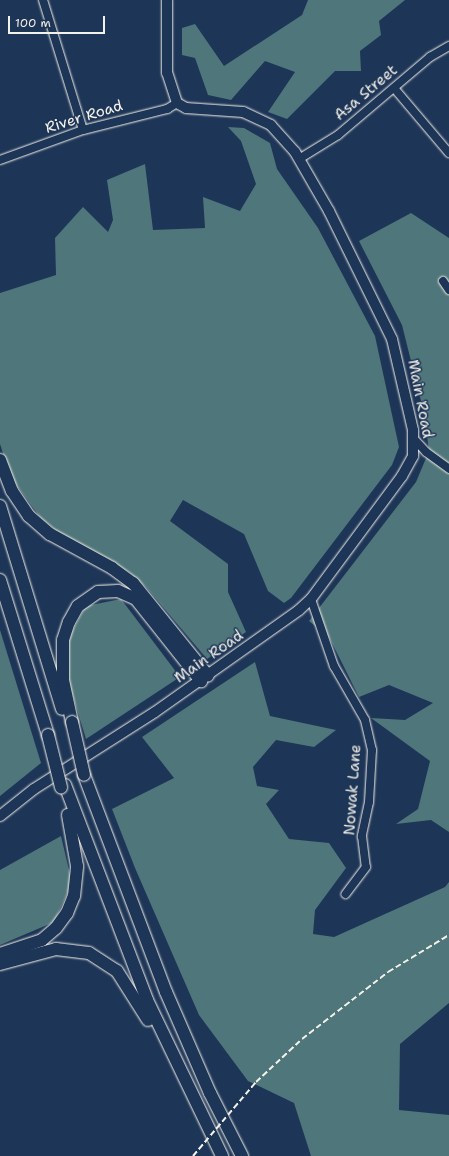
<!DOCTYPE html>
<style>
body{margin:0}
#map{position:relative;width:449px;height:1156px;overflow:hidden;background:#1d3557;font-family:"Shantell Sans",sans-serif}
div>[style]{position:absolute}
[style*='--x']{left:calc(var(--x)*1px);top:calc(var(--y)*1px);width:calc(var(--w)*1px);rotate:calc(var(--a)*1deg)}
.green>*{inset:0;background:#4f767a}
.roads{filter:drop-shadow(0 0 1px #f4f1e8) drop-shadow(0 0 1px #f4f1e8)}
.minor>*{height:8px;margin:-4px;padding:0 4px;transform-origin:4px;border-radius:4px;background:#1d3557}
.major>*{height:10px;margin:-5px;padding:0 5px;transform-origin:5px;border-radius:5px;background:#1d3557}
.highway>*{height:12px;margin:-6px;padding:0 6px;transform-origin:6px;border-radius:6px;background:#1d3557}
.rail>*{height:2px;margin-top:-1px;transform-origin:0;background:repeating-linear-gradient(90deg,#f4f1e8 0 6px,transparent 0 9px)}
.bridges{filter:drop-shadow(0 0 1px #f4f1e8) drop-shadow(0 0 1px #f4f1e8)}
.highway-bridge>*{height:12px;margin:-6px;padding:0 6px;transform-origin:6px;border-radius:6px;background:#1d3557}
span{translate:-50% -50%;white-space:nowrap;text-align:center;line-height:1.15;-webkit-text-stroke:3px #1d3557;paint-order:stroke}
.street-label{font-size:15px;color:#f4f1e8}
.scale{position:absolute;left:8px;top:16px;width:97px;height:18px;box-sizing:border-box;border:2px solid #f4f1e8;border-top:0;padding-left:5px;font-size:12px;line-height:14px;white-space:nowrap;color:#f4f1e8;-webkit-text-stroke:3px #1d3557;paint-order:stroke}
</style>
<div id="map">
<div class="green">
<div style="clip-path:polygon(308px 0,405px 0,379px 21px,381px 35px,360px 51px,361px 71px,335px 71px,287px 119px,268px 112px,295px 72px,265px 61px,231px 100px,208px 95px,195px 58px,182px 55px,182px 28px,195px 24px,224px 66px,302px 15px)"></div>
<div style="clip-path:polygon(228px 127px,244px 128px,270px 143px,277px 169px,318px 228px,375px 336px,399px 447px,392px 465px,291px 598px,284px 603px,268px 591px,244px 534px,183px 500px,170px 521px,228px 564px,228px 592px,246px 632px,207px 659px,146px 587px,129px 572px,62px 535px,40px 517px,10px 476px,0 444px,0 293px,56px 275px,55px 238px,83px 207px,108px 232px,113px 220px,107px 180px,145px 164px,153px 230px,205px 228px,203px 197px,240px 211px,256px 184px,241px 141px)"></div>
<div style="clip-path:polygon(411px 213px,449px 238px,449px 832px,431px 820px,396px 824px,418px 809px,430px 761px,371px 718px,405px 720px,433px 703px,389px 685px,359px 697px,329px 637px,309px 621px,416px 482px,429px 451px,424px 413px,402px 325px,359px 241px)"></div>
<div style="clip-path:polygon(121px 599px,180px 677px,86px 739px,67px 676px,68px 639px,86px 606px)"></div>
<div style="clip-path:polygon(0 630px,41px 763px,0 796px)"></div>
<div style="clip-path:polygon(255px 662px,270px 716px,336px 730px,314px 747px,276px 740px,253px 767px,257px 786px,279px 790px,266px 804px,289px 839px,329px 843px,346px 868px,315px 910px,313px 934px,334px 937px,445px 887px,449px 882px,449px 1003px,400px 1044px,399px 1110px,449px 1115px,449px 1156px,311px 1156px,294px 1103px,248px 1081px,199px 1015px,135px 868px,112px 809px,174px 778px,142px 737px)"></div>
<div style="clip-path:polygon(61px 836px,72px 883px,54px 922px,0 945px,0 870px)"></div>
</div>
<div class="roads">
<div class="minor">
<div style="--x:43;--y:0;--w:136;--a:72.9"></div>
<div style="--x:394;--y:88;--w:85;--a:49.8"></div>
<div style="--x:299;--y:159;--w:46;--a:-31.6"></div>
<div style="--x:338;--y:135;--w:121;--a:-40.3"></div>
<div style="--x:430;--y:57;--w:22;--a:-30"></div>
<div style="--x:0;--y:160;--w:88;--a:-19.9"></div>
<div style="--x:83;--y:130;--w:87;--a:-14"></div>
<div style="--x:167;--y:109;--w:12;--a:-31"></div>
<div style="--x:443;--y:281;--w:11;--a:56"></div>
<div style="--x:415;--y:440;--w:16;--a:47"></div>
<div style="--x:426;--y:452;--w:29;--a:36"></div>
<div style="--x:311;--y:599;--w:71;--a:71.1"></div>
<div style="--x:334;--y:666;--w:62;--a:60.1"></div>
<div style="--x:365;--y:720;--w:31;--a:77"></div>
<div style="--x:372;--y:750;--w:52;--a:93.3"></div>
<div style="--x:369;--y:802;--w:35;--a:102"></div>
<div style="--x:362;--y:836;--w:31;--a:83"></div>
<div style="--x:366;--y:867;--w:34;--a:127"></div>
</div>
<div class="major">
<div style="--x:0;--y:816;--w:43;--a:-38.5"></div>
<div style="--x:34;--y:789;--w:143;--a:-32.5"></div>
<div style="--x:155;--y:712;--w:176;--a:-35.3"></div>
<div style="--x:299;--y:610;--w:16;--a:-43"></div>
<div style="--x:311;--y:599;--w:153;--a:-53.5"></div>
<div style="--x:402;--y:476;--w:23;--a:-61"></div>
<div style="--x:413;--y:456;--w:26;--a:-90"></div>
<div style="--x:413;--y:430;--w:93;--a:-103"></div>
<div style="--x:392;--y:339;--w:143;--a:-116.2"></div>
<div style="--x:329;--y:211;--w:68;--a:-120"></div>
<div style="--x:295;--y:152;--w:36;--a:-132"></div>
<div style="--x:271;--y:125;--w:31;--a:-155"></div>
<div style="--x:243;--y:112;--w:57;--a:-176"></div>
<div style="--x:186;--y:108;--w:10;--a:-151"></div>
<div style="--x:177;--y:103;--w:32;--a:-108"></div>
<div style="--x:167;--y:73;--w:73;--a:-90"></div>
</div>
<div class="highway">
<div style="--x:0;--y:460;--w:33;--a:69"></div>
<div style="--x:12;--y:491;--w:30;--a:56"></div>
<div style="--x:29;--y:516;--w:28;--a:41"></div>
<div style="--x:50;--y:534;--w:71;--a:28.7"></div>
<div style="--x:112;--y:568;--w:26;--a:36"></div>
<div style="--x:133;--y:583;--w:119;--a:51.1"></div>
<div style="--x:0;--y:506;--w:212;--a:73"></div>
<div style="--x:0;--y:580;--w:162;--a:72.8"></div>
<div style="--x:72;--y:722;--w:43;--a:-102.1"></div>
<div style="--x:63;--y:680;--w:40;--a:-90"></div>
<div style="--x:63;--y:640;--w:19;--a:-72"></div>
<div style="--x:69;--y:622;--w:18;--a:-61"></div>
<div style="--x:78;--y:606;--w:24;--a:-35"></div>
<div style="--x:98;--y:592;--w:20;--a:-3"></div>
<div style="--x:118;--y:591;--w:20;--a:24"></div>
<div style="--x:136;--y:599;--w:105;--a:51.6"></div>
<div style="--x:84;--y:775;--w:232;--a:69.3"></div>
<div style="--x:166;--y:992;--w:110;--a:66.5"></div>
<div style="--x:210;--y:1093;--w:71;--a:63.1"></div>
<div style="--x:65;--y:785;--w:230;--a:69.1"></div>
<div style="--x:147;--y:1000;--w:173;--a:64.3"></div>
<div style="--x:0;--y:954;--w:44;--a:-18.4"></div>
<div style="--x:42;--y:940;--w:18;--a:-41"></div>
<div style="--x:56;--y:928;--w:19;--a:-54"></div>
<div style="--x:67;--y:913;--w:18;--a:-68"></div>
<div style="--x:74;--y:896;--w:30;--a:-84"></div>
<div style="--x:77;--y:866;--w:52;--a:-100"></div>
<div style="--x:0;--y:964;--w:58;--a:-15"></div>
<div style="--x:56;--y:949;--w:33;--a:7"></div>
<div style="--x:89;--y:953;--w:33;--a:33"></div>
<div style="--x:117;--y:971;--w:58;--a:57.7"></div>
</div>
</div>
<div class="rail">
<div style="--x:193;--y:1156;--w:97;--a:-49.6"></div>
<div style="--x:256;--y:1082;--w:63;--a:-43.1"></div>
<div style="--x:302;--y:1039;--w:109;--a:-37.9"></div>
<div style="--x:388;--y:972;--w:71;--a:-31.2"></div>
</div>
<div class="bridges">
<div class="highway-bridge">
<div style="--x:72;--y:722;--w:54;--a:77.2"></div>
<div style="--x:48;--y:735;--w:54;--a:76"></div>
</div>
</div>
<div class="street-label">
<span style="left:366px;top:93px;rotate:-40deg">Asa Street</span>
<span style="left:84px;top:117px;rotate:-17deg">River Road</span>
<span style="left:420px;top:399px;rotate:79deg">Main Road</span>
<span style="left:209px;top:657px;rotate:-35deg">Main Road</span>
<span style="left:353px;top:790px;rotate:-86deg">Nowak Lane</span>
</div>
<div class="scale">100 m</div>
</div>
